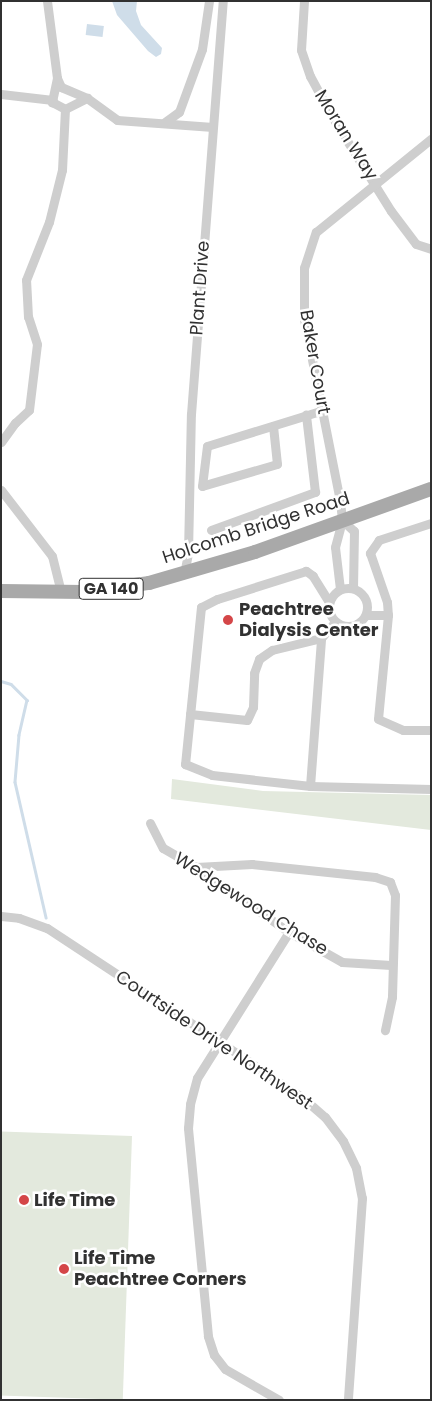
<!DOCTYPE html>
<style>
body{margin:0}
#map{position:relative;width:432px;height:1401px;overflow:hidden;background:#fff;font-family:Poppins,sans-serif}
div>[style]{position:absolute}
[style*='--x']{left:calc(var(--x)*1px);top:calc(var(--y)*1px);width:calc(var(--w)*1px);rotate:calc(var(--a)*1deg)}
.green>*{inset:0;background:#e3e9dd;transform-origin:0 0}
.water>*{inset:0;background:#cfdde9;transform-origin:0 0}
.stream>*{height:2.5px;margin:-1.25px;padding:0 1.25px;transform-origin:1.25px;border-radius:1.25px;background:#cfdde9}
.minor>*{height:9px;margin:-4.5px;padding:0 4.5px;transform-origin:4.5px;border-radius:4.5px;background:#cecece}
.minor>.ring{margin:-4.5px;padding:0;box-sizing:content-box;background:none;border:9px solid #cecece;border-radius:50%}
.primary>*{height:14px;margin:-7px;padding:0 7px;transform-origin:7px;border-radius:7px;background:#a9a9a9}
.dots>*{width:14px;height:14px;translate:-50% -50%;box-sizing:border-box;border:2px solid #fff;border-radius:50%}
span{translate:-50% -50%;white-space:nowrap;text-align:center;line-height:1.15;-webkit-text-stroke:5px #fff;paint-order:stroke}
.shield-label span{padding:1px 4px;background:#fff;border:1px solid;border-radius:4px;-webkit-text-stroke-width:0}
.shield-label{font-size:16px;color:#313131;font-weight:700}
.street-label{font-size:18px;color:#313131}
.poi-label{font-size:18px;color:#313131;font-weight:700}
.left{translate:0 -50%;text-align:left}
.frame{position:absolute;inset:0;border:2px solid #313131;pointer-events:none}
</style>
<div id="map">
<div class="green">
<div style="clip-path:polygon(172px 779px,263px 791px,431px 795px,431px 830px,171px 799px)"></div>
<div style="left:132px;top:1136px;width:264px;height:131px;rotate:92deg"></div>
</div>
<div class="water">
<div style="clip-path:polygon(112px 1px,137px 1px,136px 11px,141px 25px,162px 48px,161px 54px,156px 57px,148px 51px,117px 15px)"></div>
<div style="left:87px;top:24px;width:17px;height:11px;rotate:7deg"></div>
</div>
<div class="stream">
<div style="--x:1;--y:681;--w:10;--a:17"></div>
<div style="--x:11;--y:684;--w:23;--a:45"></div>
<div style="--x:27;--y:700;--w:36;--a:103"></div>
<div style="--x:19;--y:735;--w:47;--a:94.9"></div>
<div style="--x:15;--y:782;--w:139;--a:77.1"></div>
</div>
<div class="minor">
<div style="--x:47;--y:1;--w:78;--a:82.6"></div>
<div style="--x:57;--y:78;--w:10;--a:66"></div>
<div style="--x:61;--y:87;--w:28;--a:23"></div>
<div style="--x:87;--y:98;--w:37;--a:36"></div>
<div style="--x:117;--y:120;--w:96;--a:4.2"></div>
<div style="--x:304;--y:1;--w:49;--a:93.5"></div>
<div style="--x:301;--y:50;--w:28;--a:71"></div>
<div style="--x:310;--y:76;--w:44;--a:61.7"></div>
<div style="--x:331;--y:115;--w:113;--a:58"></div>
<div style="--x:391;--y:211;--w:41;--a:52.9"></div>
<div style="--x:416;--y:244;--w:16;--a:18"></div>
<div style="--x:57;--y:78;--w:25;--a:102"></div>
<div style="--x:52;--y:102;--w:15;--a:28"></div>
<div style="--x:65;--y:109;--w:25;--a:-27"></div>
<div style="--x:1;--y:94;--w:52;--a:6.6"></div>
<div style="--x:165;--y:122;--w:17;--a:-36"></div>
<div style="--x:179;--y:112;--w:67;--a:-69.9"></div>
<div style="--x:202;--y:49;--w:49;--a:-81.7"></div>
<div style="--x:273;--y:426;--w:38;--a:84"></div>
<div style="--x:277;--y:464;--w:78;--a:163.7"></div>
<div style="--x:202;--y:486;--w:40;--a:-82.9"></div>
<div style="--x:207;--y:446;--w:121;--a:-17.2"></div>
<div style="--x:1;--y:442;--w:24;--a:-54"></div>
<div style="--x:15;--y:423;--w:19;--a:-43"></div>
<div style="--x:29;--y:410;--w:66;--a:-83.1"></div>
<div style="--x:37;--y:344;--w:28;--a:-108"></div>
<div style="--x:28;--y:317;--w:37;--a:-93"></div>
<div style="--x:26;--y:280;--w:62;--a:-68.4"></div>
<div style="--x:49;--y:222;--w:54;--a:-76"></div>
<div style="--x:62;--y:170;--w:61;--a:-87.2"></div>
<div style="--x:1;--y:490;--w:83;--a:52.3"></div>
<div style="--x:52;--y:556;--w:38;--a:76"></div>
<div style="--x:342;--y:520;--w:16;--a:43"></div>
<div style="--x:354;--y:531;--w:57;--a:91"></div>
<div style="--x:431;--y:523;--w:55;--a:161.9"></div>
<div style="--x:379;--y:540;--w:16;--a:125"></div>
<div style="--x:370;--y:553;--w:52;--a:70.9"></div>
<div style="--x:387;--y:602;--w:13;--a:86"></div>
<div style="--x:388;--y:615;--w:104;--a:95.5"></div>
<div style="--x:378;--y:719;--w:27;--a:24"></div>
<div style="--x:403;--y:730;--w:28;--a:0"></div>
<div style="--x:211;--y:530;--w:111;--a:-20.1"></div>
<div style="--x:315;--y:492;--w:78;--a:-96.7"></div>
<div style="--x:184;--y:574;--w:21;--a:-79"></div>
<div style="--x:188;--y:553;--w:139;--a:-88.8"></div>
<div style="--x:191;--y:414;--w:414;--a:-85.6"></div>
<div class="ring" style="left:329px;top:588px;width:29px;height:29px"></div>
<div style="--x:340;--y:589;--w:42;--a:-96.8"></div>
<div style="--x:335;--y:547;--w:28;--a:-75"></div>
<div style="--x:342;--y:520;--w:19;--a:-96"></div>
<div style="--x:340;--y:501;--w:186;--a:-101.2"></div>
<div style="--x:304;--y:319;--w:51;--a:-90"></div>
<div style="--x:304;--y:268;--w:38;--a:-72"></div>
<div style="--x:316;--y:232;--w:148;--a:-39"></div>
<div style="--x:329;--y:602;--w:31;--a:-122"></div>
<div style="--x:313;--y:576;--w:9;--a:-144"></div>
<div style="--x:306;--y:571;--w:93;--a:162.5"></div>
<div style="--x:217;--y:599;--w:18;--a:153"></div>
<div style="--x:201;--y:607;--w:158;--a:95.8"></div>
<div style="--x:185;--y:764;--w:29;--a:22"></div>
<div style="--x:212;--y:775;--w:99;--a:6.4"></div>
<div style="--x:310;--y:786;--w:121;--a:1.4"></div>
<div style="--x:366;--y:615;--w:22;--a:0"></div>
<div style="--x:190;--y:714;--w:57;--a:6"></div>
<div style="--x:247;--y:720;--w:14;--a:-65"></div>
<div style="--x:253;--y:707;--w:34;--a:-88"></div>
<div style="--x:254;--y:673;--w:15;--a:-70"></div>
<div style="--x:259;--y:659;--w:16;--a:-35"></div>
<div style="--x:272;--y:650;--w:50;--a:-13.8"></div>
<div style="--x:310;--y:786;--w:148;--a:-85.7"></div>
<div style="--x:321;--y:638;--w:21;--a:-49"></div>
<div style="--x:150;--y:823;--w:28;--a:63"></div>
<div style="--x:163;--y:848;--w:38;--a:30"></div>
<div style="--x:196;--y:867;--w:113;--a:35"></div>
<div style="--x:289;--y:932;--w:61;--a:29.5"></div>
<div style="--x:342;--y:962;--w:49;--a:3.5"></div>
<div style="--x:196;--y:867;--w:56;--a:-3.1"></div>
<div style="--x:252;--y:864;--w:124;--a:6"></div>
<div style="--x:375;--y:877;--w:16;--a:18"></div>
<div style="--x:390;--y:882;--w:14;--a:69"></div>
<div style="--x:395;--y:895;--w:102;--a:91.7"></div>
<div style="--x:392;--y:997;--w:34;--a:102"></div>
<div style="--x:1;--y:916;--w:18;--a:6"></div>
<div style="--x:19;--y:918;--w:30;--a:20"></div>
<div style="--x:47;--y:928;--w:207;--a:33.4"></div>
<div style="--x:220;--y:1042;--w:100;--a:34"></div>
<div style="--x:303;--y:1098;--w:29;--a:41"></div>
<div style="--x:325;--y:1117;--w:30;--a:53"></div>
<div style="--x:343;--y:1141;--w:30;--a:64"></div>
<div style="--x:356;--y:1168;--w:31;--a:79"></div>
<div style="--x:362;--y:1198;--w:202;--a:94"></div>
<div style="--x:279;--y:1400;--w:62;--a:-150.1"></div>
<div style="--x:225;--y:1369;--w:18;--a:-128"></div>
<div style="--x:214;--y:1355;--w:20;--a:-108"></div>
<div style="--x:208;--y:1336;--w:209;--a:-95.5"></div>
<div style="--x:188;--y:1128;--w:24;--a:-85"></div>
<div style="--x:190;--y:1104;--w:27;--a:-75"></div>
<div style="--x:197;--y:1078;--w:173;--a:-57.8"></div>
</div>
<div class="primary">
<div style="--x:1;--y:591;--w:83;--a:0.7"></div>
<div style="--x:84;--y:592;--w:66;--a:-7.9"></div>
<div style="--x:149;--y:583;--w:110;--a:-16.3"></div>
<div style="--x:255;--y:552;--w:187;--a:-19.7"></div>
</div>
<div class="dots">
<div style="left:228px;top:620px;background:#d44648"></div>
<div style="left:24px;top:1200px;background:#d44648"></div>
<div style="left:64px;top:1269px;background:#d44648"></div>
</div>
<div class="shield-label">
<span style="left:111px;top:589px">GA 140</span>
</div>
<div class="street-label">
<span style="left:346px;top:135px;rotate:58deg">Moran Way</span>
<span style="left:200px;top:288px;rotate:-86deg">Plant Drive</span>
<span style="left:315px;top:362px;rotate:80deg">Baker Court</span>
<span style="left:256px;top:528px;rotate:-18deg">Holcomb Bridge Road</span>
<span style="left:251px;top:904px;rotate:32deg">Wedgewood Chase</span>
<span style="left:214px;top:1040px;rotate:34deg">Courtside Drive Northwest</span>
</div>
<div class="poi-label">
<span class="left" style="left:239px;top:620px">Peachtree<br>Dialysis Center</span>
<span class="left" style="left:34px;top:1200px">Life Time</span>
<span class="left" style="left:74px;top:1269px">Life Time<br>Peachtree Corners</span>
</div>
<div class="frame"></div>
</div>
